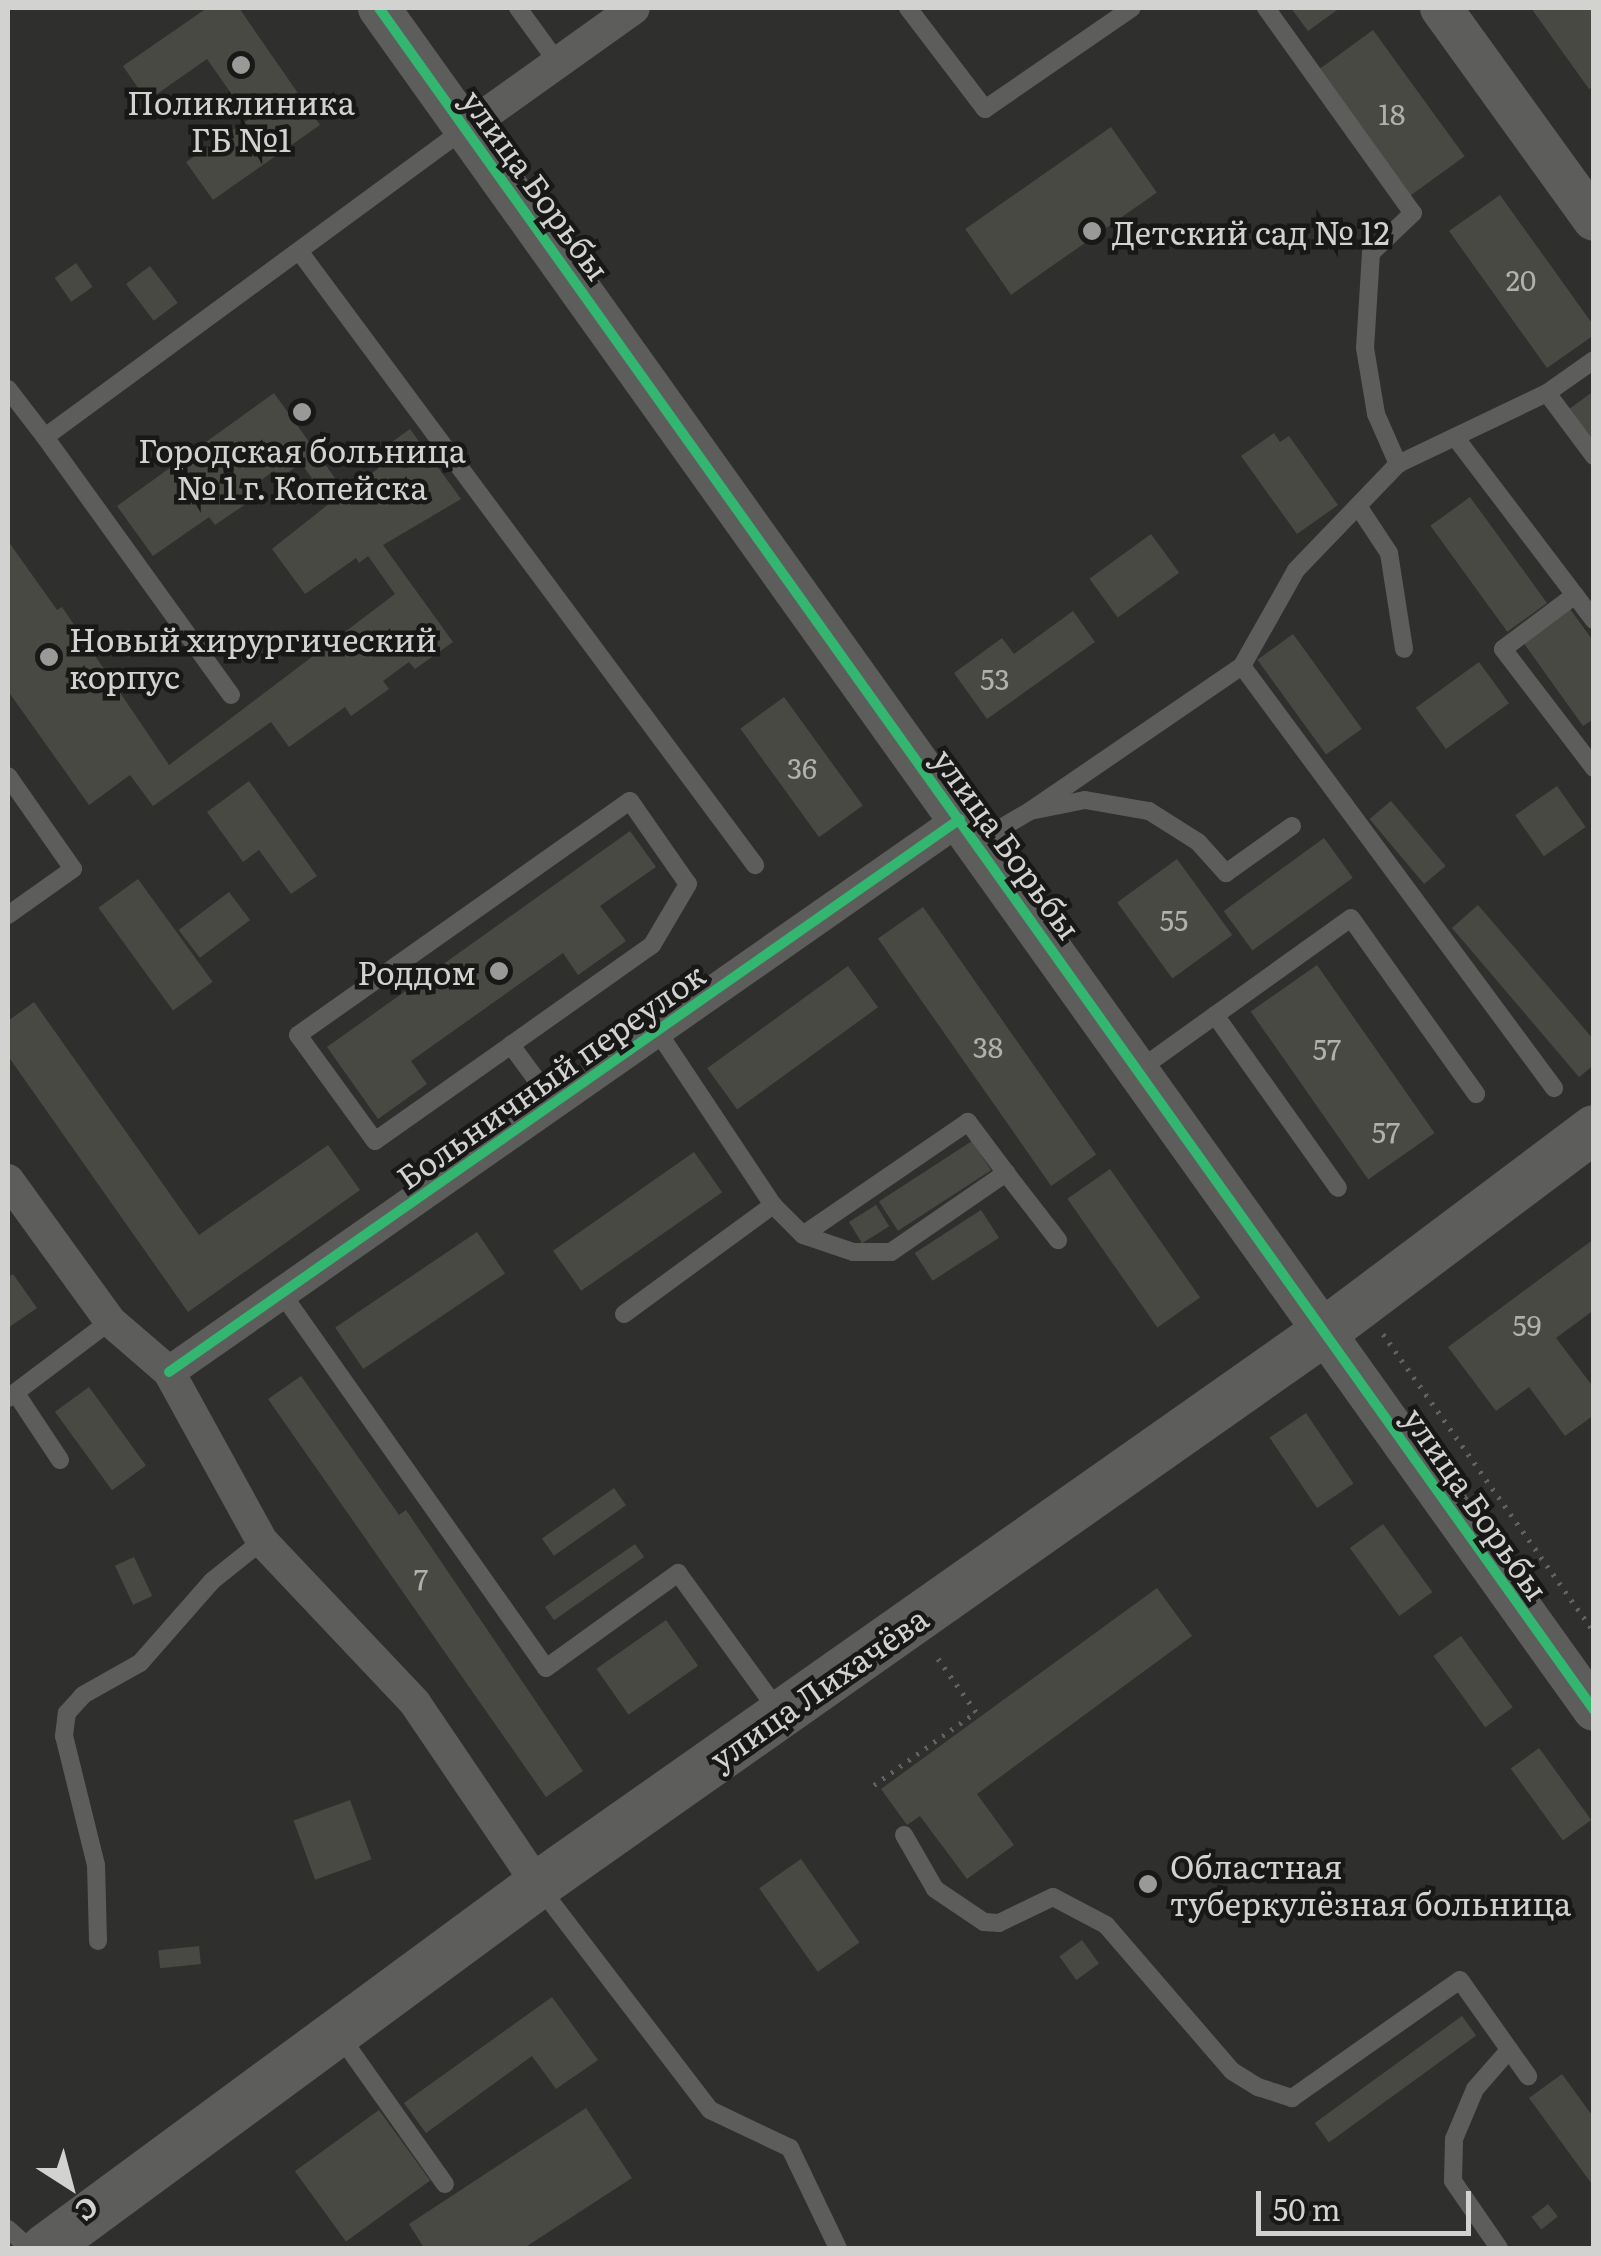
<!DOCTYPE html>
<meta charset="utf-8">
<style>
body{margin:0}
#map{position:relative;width:1601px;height:2256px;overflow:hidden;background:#2f2f2e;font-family:Literata,serif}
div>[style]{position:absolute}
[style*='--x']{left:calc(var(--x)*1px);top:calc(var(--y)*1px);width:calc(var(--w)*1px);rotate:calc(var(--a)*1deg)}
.building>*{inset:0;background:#494943;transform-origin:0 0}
.path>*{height:5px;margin-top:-2.5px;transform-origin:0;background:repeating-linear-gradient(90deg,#626261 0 2.5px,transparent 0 10.5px)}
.service>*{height:18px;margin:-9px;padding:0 9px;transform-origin:9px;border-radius:9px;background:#5d5e5c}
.minor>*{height:32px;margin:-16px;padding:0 16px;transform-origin:16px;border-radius:16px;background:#5d5e5c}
.tertiary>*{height:42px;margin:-21px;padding:0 21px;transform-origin:21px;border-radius:21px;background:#5d5e5c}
.secondary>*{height:48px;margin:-24px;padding:0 24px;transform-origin:24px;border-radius:24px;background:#5d5e5c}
.cycleway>*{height:10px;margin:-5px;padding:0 5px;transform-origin:5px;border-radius:5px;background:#33b770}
.dots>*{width:28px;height:28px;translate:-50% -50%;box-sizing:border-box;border:5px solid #181817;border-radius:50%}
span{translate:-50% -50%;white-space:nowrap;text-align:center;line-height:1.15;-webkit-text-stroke:9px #181817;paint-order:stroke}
.number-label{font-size:28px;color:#b0b0ad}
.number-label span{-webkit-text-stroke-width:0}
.poi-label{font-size:32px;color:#d2d2d0}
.left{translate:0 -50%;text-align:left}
.right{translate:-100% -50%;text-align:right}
.street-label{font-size:32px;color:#d2d2d0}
.frame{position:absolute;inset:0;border:10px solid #d2d2d0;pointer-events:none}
.north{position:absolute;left:20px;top:2136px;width:100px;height:100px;-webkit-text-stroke:8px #181817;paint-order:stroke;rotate:144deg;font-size:28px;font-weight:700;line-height:40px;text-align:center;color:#d2d2d0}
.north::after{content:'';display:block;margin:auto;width:35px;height:45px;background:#d2d2d0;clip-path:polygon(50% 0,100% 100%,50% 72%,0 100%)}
.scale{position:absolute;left:1256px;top:2191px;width:215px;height:45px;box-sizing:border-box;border:5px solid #d2d2d0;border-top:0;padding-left:12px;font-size:30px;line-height:35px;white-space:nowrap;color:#d2d2d0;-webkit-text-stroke:8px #181817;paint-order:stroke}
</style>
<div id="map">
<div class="building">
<div style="clip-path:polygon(207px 8px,239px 8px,320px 125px,213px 200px,186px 162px,249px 119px,207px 59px,147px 101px,123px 66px)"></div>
<div style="clip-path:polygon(1291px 8px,1340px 8px,1308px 31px)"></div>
<div style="clip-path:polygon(1531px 8px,1594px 8px,1594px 86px,1589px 89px)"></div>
<div style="left:1373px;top:30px;width:156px;height:67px;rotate:54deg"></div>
<div style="left:1111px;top:127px;width:80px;height:178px;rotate:55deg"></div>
<div style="clip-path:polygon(1500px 195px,1594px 326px,1594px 335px,1547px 368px,1449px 231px)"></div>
<div style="left:76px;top:263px;width:29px;height:26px;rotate:55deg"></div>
<div style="left:150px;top:266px;width:46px;height:30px;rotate:53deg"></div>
<div style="clip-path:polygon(1594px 391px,1594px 443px,1569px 409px)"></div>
<div style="clip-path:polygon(274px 393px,345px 492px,386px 463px,378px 452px,410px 429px,461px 499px,383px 545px,453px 642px,415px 669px,409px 662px,383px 681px,389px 689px,351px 716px,345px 707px,289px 747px,271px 722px,153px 806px,130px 775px,89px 805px,8px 691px,8px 541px,57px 610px,62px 607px,169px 765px,395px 594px,368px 556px,359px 563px,356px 558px,305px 594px,272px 549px,330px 503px,301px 463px,279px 479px,274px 471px,247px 490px,253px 499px,215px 525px,209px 517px,153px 556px,117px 506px)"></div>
<div style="clip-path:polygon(1274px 433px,1280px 442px,1289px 436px,1338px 505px,1297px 534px,1241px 456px)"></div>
<div style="left:1470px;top:497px;width:131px;height:49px;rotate:54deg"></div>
<div style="left:1151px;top:534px;width:48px;height:76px;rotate:54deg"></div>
<div style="clip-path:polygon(1570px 609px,1594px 642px,1594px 719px,1583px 726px,1523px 642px)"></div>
<div style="clip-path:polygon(1073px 611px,1095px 642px,987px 719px,954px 673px,1002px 638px,1014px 654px)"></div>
<div style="left:1293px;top:634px;width:117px;height:44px;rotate:54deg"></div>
<div style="left:1479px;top:662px;width:51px;height:78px;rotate:54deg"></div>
<div style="left:784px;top:697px;width:134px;height:54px;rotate:54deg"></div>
<div style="clip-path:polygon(249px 781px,317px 876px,291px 894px,259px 850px,243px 862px,207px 812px)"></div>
<div style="left:1557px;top:786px;width:50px;height:51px;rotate:55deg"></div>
<div style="left:1391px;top:801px;width:85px;height:28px;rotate:50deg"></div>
<div style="clip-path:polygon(630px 831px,656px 867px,600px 906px,626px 941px,578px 975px,563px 953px,411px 1061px,427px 1084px,378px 1119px,327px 1047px)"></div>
<div style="left:1324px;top:838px;width:49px;height:124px;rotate:54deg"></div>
<div style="left:1177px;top:859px;width:94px;height:74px;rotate:54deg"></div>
<div style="left:138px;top:879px;width:127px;height:49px;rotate:54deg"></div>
<div style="left:229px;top:892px;width:35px;height:63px;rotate:53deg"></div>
<div style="clip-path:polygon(1478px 905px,1594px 1040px,1594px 1065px,1579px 1077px,1452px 928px)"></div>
<div style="left:923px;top:907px;width:302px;height:55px;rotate:55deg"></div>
<div style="left:1317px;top:965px;width:205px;height:81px;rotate:55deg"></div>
<div style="left:848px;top:966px;width:51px;height:174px;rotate:54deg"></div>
<div style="clip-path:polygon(34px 1002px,199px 1235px,328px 1145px,360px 1190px,188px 1312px,8px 1056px,8px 1021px)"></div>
<div style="left:972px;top:1141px;width:35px;height:111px;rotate:57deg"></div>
<div style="left:694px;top:1152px;width:49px;height:172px;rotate:55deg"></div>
<div style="left:1110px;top:1169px;width:157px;height:52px;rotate:55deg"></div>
<div style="left:876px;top:1205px;width:25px;height:32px;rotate:58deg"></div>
<div style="left:981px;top:1210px;width:33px;height:79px;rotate:57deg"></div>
<div style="left:477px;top:1232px;width:50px;height:171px;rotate:56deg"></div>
<div style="clip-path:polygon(1594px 1239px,1594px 1310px,1556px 1338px,1594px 1388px,1594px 1415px,1565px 1436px,1529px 1387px,1496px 1411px,1448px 1347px)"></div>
<div style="clip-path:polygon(13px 1274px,37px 1308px,8px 1328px,8px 1278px)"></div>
<div style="clip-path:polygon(301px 1376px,399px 1515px,406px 1510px,583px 1771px,546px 1797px,268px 1399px)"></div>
<div style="left:89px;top:1387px;width:97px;height:42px;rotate:54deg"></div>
<div style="left:1306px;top:1413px;width:85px;height:44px;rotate:56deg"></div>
<div style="left:614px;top:1488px;width:21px;height:88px;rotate:55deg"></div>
<div style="left:1383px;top:1524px;width:84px;height:41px;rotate:54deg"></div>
<div style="left:635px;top:1544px;width:16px;height:110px;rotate:55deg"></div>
<div style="left:134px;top:1557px;width:43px;height:21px;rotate:65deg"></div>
<div style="clip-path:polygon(1157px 1588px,1192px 1636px,977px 1794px,1014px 1845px,967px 1879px,920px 1816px,907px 1825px,881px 1789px)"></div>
<div style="left:666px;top:1620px;width:56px;height:85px;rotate:55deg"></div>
<div style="left:1461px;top:1636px;width:88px;height:34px;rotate:54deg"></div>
<div style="left:1539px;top:1748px;width:89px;height:35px;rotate:54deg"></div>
<div style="left:350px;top:1800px;width:63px;height:60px;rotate:70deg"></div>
<div style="left:801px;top:1859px;width:102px;height:51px;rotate:55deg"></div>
<div style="left:1082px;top:1940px;width:29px;height:28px;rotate:54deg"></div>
<div style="left:199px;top:1946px;width:18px;height:41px;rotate:84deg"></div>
<div style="clip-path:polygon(552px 1997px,598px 2060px,556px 2089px,532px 2056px,426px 2133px,404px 2103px)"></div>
<div style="left:1462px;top:2016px;width:24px;height:182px;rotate:54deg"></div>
<div style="clip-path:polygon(1562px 2074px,1594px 2118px,1594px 2187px,1529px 2098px)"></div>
<div style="clip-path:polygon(586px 2108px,632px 2178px,524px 2248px,424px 2248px,409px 2224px)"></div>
<div style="left:379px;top:2110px;width:87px;height:104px;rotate:54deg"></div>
<div style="left:1548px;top:2204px;width:16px;height:21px;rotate:52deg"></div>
</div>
<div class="path">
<div style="--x:1383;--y:1334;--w:365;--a:54.7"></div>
<div style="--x:874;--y:1785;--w:125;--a:-35.6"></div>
<div style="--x:976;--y:1712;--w:72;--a:-125.4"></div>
</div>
<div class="service">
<div style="--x:518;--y:8;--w:68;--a:54"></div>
<div style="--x:908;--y:8;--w:127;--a:52.7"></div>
<div style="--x:985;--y:109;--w:178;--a:-34.5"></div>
<div style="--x:1266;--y:8;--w:252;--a:54.4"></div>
<div style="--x:1413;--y:213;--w:58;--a:136.4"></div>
<div style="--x:1371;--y:253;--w:95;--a:93.6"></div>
<div style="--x:1365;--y:348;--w:67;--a:80.5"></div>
<div style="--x:1376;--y:414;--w:55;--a:66.3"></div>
<div style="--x:299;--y:251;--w:765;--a:53.4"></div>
<div style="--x:8;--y:389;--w:61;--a:52.4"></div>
<div style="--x:45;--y:437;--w:522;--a:-36.28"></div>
<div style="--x:1547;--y:393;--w:79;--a:53.3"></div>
<div style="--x:45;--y:437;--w:318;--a:54.2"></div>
<div style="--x:1455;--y:437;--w:230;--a:52.8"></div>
<div style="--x:1358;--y:506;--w:56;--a:56.6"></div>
<div style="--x:1389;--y:553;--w:97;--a:81.1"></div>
<div style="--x:1575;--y:595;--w:90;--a:143.1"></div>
<div style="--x:1503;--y:649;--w:150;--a:52.6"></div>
<div style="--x:1242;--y:666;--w:525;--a:53.52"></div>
<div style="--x:8;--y:776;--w:113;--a:55"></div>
<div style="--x:73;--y:869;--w:80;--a:144.7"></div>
<div style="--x:1030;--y:811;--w:257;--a:-34.4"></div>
<div style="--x:1242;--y:666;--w:110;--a:-60.6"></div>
<div style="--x:1296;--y:570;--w:147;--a:-46.1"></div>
<div style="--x:1398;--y:464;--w:165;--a:-25.5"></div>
<div style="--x:1547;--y:393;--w:57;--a:-35.1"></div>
<div style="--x:977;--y:842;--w:61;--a:-30.3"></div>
<div style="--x:1030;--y:811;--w:56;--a:-11.3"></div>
<div style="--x:1085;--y:800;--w:65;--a:9.8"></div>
<div style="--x:1149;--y:811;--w:58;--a:32.3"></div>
<div style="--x:1198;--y:842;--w:42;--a:47.9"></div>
<div style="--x:1226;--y:873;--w:81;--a:-35.5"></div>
<div style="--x:1215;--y:1015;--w:212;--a:54.6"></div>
<div style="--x:656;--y:1029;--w:211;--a:56.4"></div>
<div style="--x:773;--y:1205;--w:42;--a:45"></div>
<div style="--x:803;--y:1235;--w:53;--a:18.8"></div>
<div style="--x:853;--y:1252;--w:38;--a:0"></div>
<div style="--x:891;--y:1252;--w:140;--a:-34.5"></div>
<div style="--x:1006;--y:1173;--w:64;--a:-126.7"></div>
<div style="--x:968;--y:1122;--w:200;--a:145.6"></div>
<div style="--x:511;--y:1045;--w:166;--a:144.8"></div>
<div style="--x:375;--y:1141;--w:131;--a:-126"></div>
<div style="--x:298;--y:1035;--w:406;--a:-35.2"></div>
<div style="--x:630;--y:801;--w:101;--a:55.1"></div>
<div style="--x:688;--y:884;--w:71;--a:120.5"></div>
<div style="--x:652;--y:945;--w:173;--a:144.7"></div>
<div style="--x:511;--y:1045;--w:69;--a:53.8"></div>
<div style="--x:1140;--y:1069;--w:259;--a:-35.6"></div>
<div style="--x:1351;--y:918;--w:216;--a:54.6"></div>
<div style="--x:1006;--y:1173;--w:85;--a:52.2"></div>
<div style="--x:283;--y:1295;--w:456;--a:54.8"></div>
<div style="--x:546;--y:1668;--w:163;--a:-35.7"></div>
<div style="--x:678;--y:1573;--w:172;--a:54"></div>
<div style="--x:624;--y:1314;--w:185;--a:-36.2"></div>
<div style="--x:17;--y:1395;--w:78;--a:56.5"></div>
<div style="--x:8;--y:1398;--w:128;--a:-37"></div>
<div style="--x:904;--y:1835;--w:62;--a:60.1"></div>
<div style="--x:935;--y:1889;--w:59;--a:34"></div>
<div style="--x:984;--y:1922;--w:15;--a:4"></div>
<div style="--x:999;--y:1923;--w:60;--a:-25.7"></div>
<div style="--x:1053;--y:1897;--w:60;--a:27.8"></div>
<div style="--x:1106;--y:1925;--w:193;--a:49.2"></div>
<div style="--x:1232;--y:2071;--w:31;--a:32"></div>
<div style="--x:1258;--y:2087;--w:36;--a:18"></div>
<div style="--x:1292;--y:2098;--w:205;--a:-35.1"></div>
<div style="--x:1460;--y:1980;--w:118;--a:54.7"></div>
<div style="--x:538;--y:1885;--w:283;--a:52.6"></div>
<div style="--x:710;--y:2110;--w:89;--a:25.4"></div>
<div style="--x:790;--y:2148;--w:111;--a:64.4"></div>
<div style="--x:98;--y:1941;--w:76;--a:-91.5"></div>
<div style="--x:96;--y:1865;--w:133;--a:-103.9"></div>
<div style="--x:64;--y:1736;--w:23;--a:-83"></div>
<div style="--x:67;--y:1713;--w:24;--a:-48"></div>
<div style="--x:83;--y:1695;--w:65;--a:-29.3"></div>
<div style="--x:140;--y:1663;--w:109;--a:-48.7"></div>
<div style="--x:212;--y:1581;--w:64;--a:-38.7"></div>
<div style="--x:338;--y:2033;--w:185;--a:54.7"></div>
<div style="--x:8;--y:2229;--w:28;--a:42"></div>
<div style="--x:1499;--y:2248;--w:81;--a:-124.5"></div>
<div style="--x:1453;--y:2181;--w:42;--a:-88.6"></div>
<div style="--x:1454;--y:2139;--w:54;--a:-67.2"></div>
<div style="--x:1475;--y:2089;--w:52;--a:-48.9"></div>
</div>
<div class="minor">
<div style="--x:466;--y:128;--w:206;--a:-35.5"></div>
<div style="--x:8;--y:1180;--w:174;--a:54.1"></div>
<div style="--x:110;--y:1321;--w:78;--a:40.8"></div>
<div style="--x:169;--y:1372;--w:193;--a:61.2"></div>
<div style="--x:262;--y:1541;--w:223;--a:46.6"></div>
<div style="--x:415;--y:1703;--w:220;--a:55.9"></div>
<div style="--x:169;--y:1372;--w:965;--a:-34.96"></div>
</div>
<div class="tertiary">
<div style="--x:379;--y:8;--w:2091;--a:54.48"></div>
<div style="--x:1441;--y:8;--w:261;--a:54.2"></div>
</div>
<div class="secondary">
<div style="--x:45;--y:2248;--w:612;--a:-36.36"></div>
<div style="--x:538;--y:1885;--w:961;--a:-35.13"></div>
<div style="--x:1324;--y:1332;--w:338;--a:-36.9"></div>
</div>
<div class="cycleway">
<div style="--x:379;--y:8;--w:2091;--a:54.48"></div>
<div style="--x:169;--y:1372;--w:965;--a:-34.96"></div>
</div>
<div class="dots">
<div style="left:241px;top:65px;background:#999997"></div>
<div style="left:1092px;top:231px;background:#999997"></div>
<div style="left:302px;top:412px;background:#999997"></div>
<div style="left:49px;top:657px;background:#999997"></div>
<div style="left:499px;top:971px;background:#999997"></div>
<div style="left:1148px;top:1884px;background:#999997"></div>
</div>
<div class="number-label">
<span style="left:1392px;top:113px">18</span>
<span style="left:1521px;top:279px">20</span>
<span style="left:995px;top:678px">53</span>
<span style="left:802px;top:767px">36</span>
<span style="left:1174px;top:919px">55</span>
<span style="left:988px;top:1046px">38</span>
<span style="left:1327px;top:1048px">57</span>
<span style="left:1386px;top:1131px">57</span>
<span style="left:1527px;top:1324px">59</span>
<span style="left:421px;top:1578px">7</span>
</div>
<div class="poi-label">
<span style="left:241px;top:120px">Поликлиника<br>ГБ №1</span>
<span class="left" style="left:1112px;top:231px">Детский сад № 12</span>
<span style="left:302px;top:468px">Городская больница<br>№ 1 г. Копейска</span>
<span class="left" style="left:69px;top:657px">Новый хирургический<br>корпус</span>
<span class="right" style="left:476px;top:971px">Роддом</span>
<span class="left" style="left:1170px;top:1884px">Областная<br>туберкулёзная больница</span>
</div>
<div class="street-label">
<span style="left:537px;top:184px;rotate:54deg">улица Борьбы</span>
<span style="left:1008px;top:843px;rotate:54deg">улица Борьбы</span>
<span style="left:550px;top:1075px;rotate:-35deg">Больничный переулок</span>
<span style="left:1477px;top:1503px;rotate:55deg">улица Борьбы</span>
<span style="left:818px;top:1687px;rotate:-35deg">улица Лихачёва</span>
</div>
<div class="frame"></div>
<div class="north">С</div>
<div class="scale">50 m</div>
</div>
